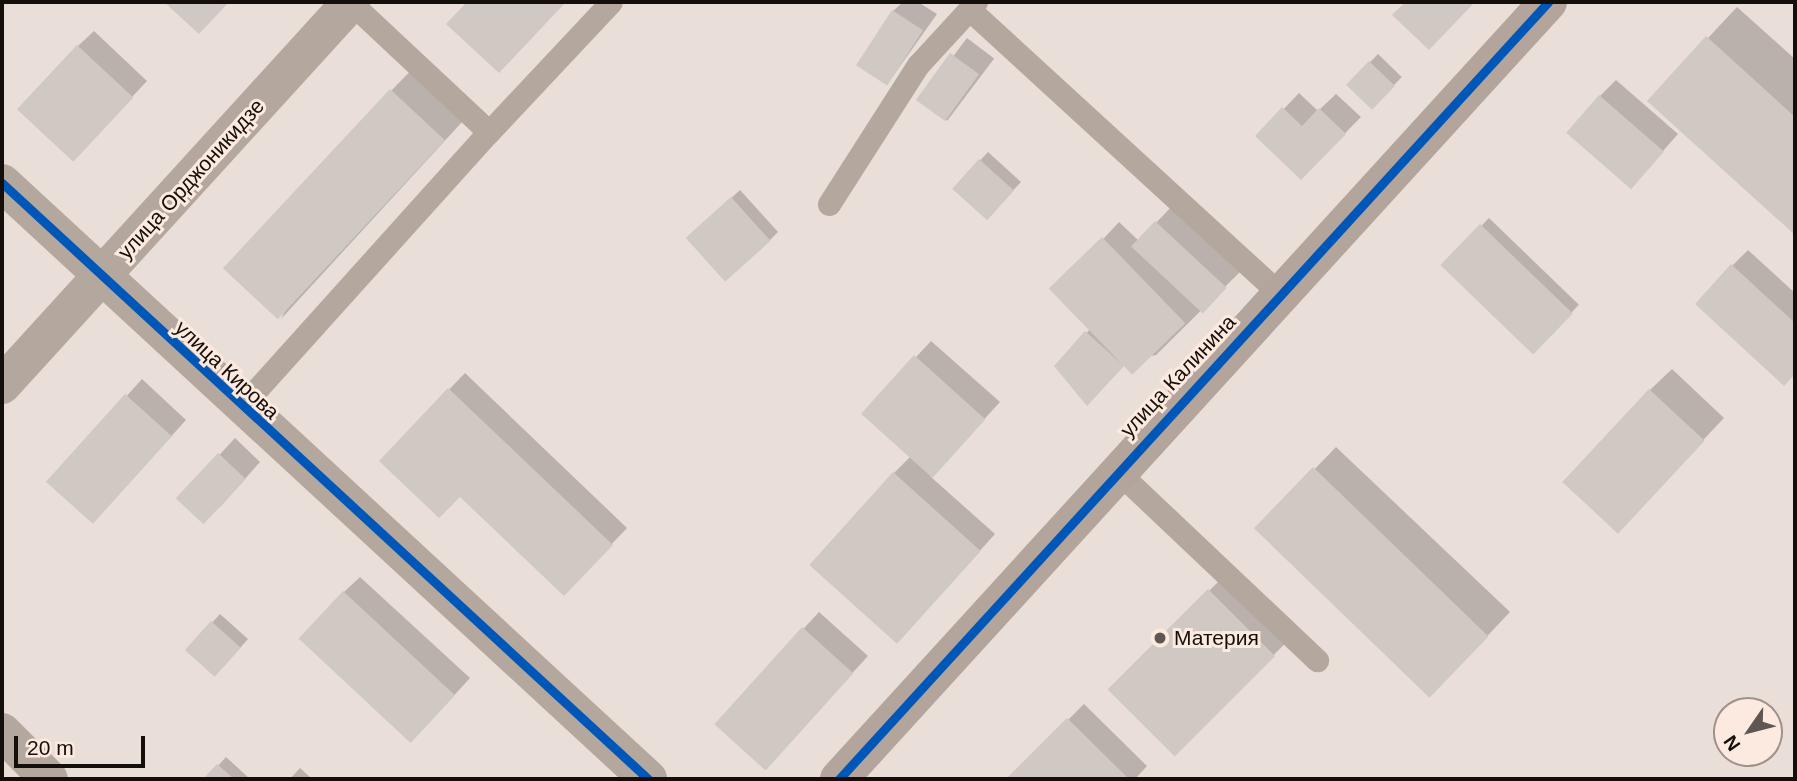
<!DOCTYPE html>
<meta charset="utf-8">
<style>
body{margin:0}
#map{position:relative;width:1797px;height:781px;overflow:hidden;background:#e9ded8;font-family:Helvetica,sans-serif}
div>[style]{position:absolute}
[style*='--x']{left:calc(var(--x)*1px);top:calc(var(--y)*1px);width:calc(var(--w)*1px);rotate:calc(var(--a)*1deg)}
.shadow>*{inset:0;background:#0003;transform-origin:0 0}
.building>*{inset:0;background:#d0c8c3;transform-origin:0 0}
.lane>*{height:23px;margin:-11.5px;padding:0 11.5px;transform-origin:11.5px;border-radius:11.5px;background:#b4a79e}
.street>*{height:38px;margin:-19px;padding:0 19px;transform-origin:19px;border-radius:19px;background:#b4a79e}
.secondary>*{height:38px;margin:-19px;padding:0 19px;transform-origin:19px;border-radius:19px;background:#b3a49c}
.cycleway>*{height:9px;margin:-4.5px;padding:0 4.5px;transform-origin:4.5px;border-radius:4.5px;background:#0057b8}
.dots>*{width:19px;height:19px;translate:-50% -50%;box-sizing:border-box;border:4px solid #fce9df;border-radius:50%}
span{translate:-50% -50%;white-space:nowrap;text-align:center;line-height:1.15;-webkit-text-stroke:6px #fce9df;paint-order:stroke}
.street-label{font-size:21px;color:#150f0b}
.poi-label{font-size:21px;color:#150f0b}
.left{translate:0 -50%;text-align:left}
.frame{position:absolute;inset:0;border:4px solid #150f0b;pointer-events:none}
.north{position:absolute;left:1713px;top:697px;width:70px;height:70px;box-sizing:border-box;background:#fce9df;border:2px solid #a0928a;border-radius:50%;rotate:235deg;font-size:19px;font-weight:700;line-height:28px;text-align:center;color:#150f0b}
.north::after{content:'';display:block;margin:auto;width:24px;height:32px;background:#5f5753;clip-path:polygon(50% 0,100% 100%,50% 72%,0 100%)}
.scale{position:absolute;left:14px;top:736px;width:131px;height:32px;box-sizing:border-box;border:4px solid #150f0b;border-top:0;padding-left:9px;font-size:21px;line-height:24px;white-space:nowrap;color:#150f0b;-webkit-text-stroke:5px #fce9df;paint-order:stroke}
</style>
<div id="map">
<div class="shadow">
<div style="clip-path:polygon(903px 2px,918px 2px,937px 14px,888px 83px,893px 11px)"></div>
<div style="clip-path:polygon(1737px 7px,1795px 59px,1795px 232px,1649px 101px)"></div>
<div style="clip-path:polygon(94px 31px,147px 81px,89px 143px,78px 46px)"></div>
<div style="left:967px;top:38px;width:34px;height:78px;rotate:37deg"></div>
<div style="left:1378px;top:54px;width:33px;height:42px;rotate:44deg"></div>
<div style="clip-path:polygon(421px 60px,474px 109px,281px 319px,391px 91px)"></div>
<div style="clip-path:polygon(1616px 80px,1678px 134px,1632px 186px,1600px 96px)"></div>
<div style="clip-path:polygon(1299px 93px,1318px 111px,1336px 94px,1361px 117px,1301px 178px,1258px 136px)"></div>
<div style="clip-path:polygon(988px 152px,1021px 182px,994px 211px,954px 189px)"></div>
<div style="clip-path:polygon(740px 190px,778px 232px,770px 240px,696px 230px)"></div>
<div style="clip-path:polygon(1172px 206px,1241px 271px,1156px 355px,1128px 359px,1087px 404px,1056px 366px,1093px 326px,1055px 291px,1119px 222px,1139px 241px)"></div>
<div style="left:1489px;top:218px;width:125px;height:66px;rotate:44deg"></div>
<div style="clip-path:polygon(1748px 250px,1795px 293px,1795px 372px,1784px 384px,1732px 266px)"></div>
<div style="clip-path:polygon(931px 341px,1000px 402px,931px 477px,995px 534px,913px 625px,894px 473px,911px 456px,863px 414px)"></div>
<div style="clip-path:polygon(1672px 369px,1724px 418px,1638px 509px,1650px 390px)"></div>
<div style="clip-path:polygon(465px 373px,627px 528px,579px 578px,460px 495px,381px 460px)"></div>
<div style="clip-path:polygon(142px 379px,186px 420px,108px 506px,49px 482px)"></div>
<div style="clip-path:polygon(235px 438px,260px 462px,220px 507px,179px 499px)"></div>
<div style="clip-path:polygon(1336px 447px,1510px 612px,1453px 672px,1257px 529px)"></div>
<div style="left:1231px;top:569px;width:91px;height:170px;rotate:45deg"></div>
<div style="clip-path:polygon(360px 577px,470px 678px,427px 725px,344px 592px)"></div>
<div style="clip-path:polygon(819px 612px,868px 656px,780px 752px,716px 724px)"></div>
<div style="clip-path:polygon(220px 614px,248px 639px,223px 667px,187px 650px)"></div>
<div style="clip-path:polygon(1084px 704px,1147px 766px,1135px 779px,1009px 779px)"></div>
<div style="clip-path:polygon(226px 757px,250px 779px,206px 779px)"></div>
<div style="clip-path:polygon(300px 768px,312px 779px,290px 779px)"></div>
</div>
<div class="building">
<div style="clip-path:polygon(164px 2px,229px 2px,199px 34px)"></div>
<div style="clip-path:polygon(467px 2px,566px 2px,499px 73px,446px 24px)"></div>
<div style="clip-path:polygon(1405px 2px,1475px 2px,1429px 50px,1392px 15px)"></div>
<div style="left:892px;top:10px;width:37px;height:66px;rotate:33deg"></div>
<div style="clip-path:polygon(1706px 36px,1795px 117px,1795px 235px,1647px 101px)"></div>
<div style="left:77px;top:45px;width:77px;height:88px;rotate:43deg"></div>
<div style="left:950px;top:53px;width:36px;height:58px;rotate:36deg"></div>
<div style="left:1369px;top:61px;width:36px;height:33px;rotate:44deg"></div>
<div style="left:390px;top:89px;width:75px;height:245px;rotate:43deg"></div>
<div style="left:1599px;top:95px;width:86px;height:50px;rotate:41deg"></div>
<div style="clip-path:polygon(1282px 107px,1302px 126px,1319px 108px,1346px 134px,1301px 180px,1255px 136px)"></div>
<div style="left:979px;top:159px;width:47px;height:40px;rotate:42deg"></div>
<div style="left:731px;top:197px;width:59px;height:61px;rotate:48deg"></div>
<div style="left:1155px;top:221px;width:98px;height:35px;rotate:43deg"></div>
<div style="left:1480px;top:224px;width:129px;height:57px;rotate:44deg"></div>
<div style="left:1102px;top:237px;width:120px;height:74px;rotate:46deg"></div>
<div style="clip-path:polygon(1731px 264px,1795px 323px,1795px 374px,1784px 386px,1695px 304px)"></div>
<div style="clip-path:polygon(1085px 331px,1124px 366px,1087px 406px,1054px 366px)"></div>
<div style="left:914px;top:355px;width:96px;height:79px;rotate:42deg"></div>
<div style="clip-path:polygon(448px 388px,613px 545px,564px 596px,460px 497px,439px 518px,379px 461px)"></div>
<div style="left:1649px;top:389px;width:76px;height:127px;rotate:43deg"></div>
<div style="left:125px;top:394px;width:63px;height:118px;rotate:42deg"></div>
<div style="left:218px;top:453px;width:38px;height:62px;rotate:43deg"></div>
<div style="left:1313px;top:467px;width:244px;height:85px;rotate:44deg"></div>
<div style="left:893px;top:472px;width:118px;height:125px;rotate:42deg"></div>
<div style="left:1208px;top:589px;width:95px;height:142px;rotate:45deg"></div>
<div style="left:343px;top:591px;width:153px;height:65px;rotate:43deg"></div>
<div style="left:211px;top:621px;width:40px;height:39px;rotate:42deg"></div>
<div style="left:802px;top:627px;width:69px;height:131px;rotate:42deg"></div>
<div style="clip-path:polygon(1067px 718px,1129px 779px,1006px 779px)"></div>
<div style="clip-path:polygon(217px 764px,234px 779px,203px 779px)"></div>
</div>
<div class="lane">
<div style="--x:969;--y:9;--w:420;--a:42.5"></div>
<div style="--x:489;--y:132;--w:178;--a:-46.8"></div>
<div style="--x:829;--y:204;--w:165;--a:-57.4"></div>
<div style="--x:918;--y:65;--w:86;--a:-47.4"></div>
<div style="--x:241;--y:407;--w:370;--a:-48"></div>
<div style="--x:489;--y:132;--w:190;--a:-136.9"></div>
<div style="--x:1116;--y:470;--w:277;--a:43.4"></div>
</div>
<div class="street">
<div style="--x:2;--y:183;--w:879;--a:42.69"></div>
<div style="--x:2;--y:385;--w:518;--a:-47.66"></div>
<div style="--x:2;--y:732;--w:66;--a:45"></div>
</div>
<div class="secondary">
<div style="--x:839;--y:779;--w:1052;--a:-47.62"></div>
</div>
<div class="cycleway">
<div style="--x:2;--y:183;--w:879;--a:42.69"></div>
<div style="--x:839;--y:779;--w:1052;--a:-47.62"></div>
</div>
<div class="dots">
<div style="left:1160px;top:638px;background:#5f5753"></div>
</div>
<div class="street-label">
<span style="left:191px;top:179px;rotate:-48deg">улица Орджоникидзе</span>
<span style="left:227px;top:370px;rotate:43deg">улица Кирова</span>
<span style="left:1178px;top:376px;rotate:-47deg">улица Калинина</span>
</div>
<div class="poi-label">
<span class="left" style="left:1174px;top:638px">Материя</span>
</div>
<div class="frame"></div>
<div class="north">N</div>
<div class="scale">20 m</div>
</div>
